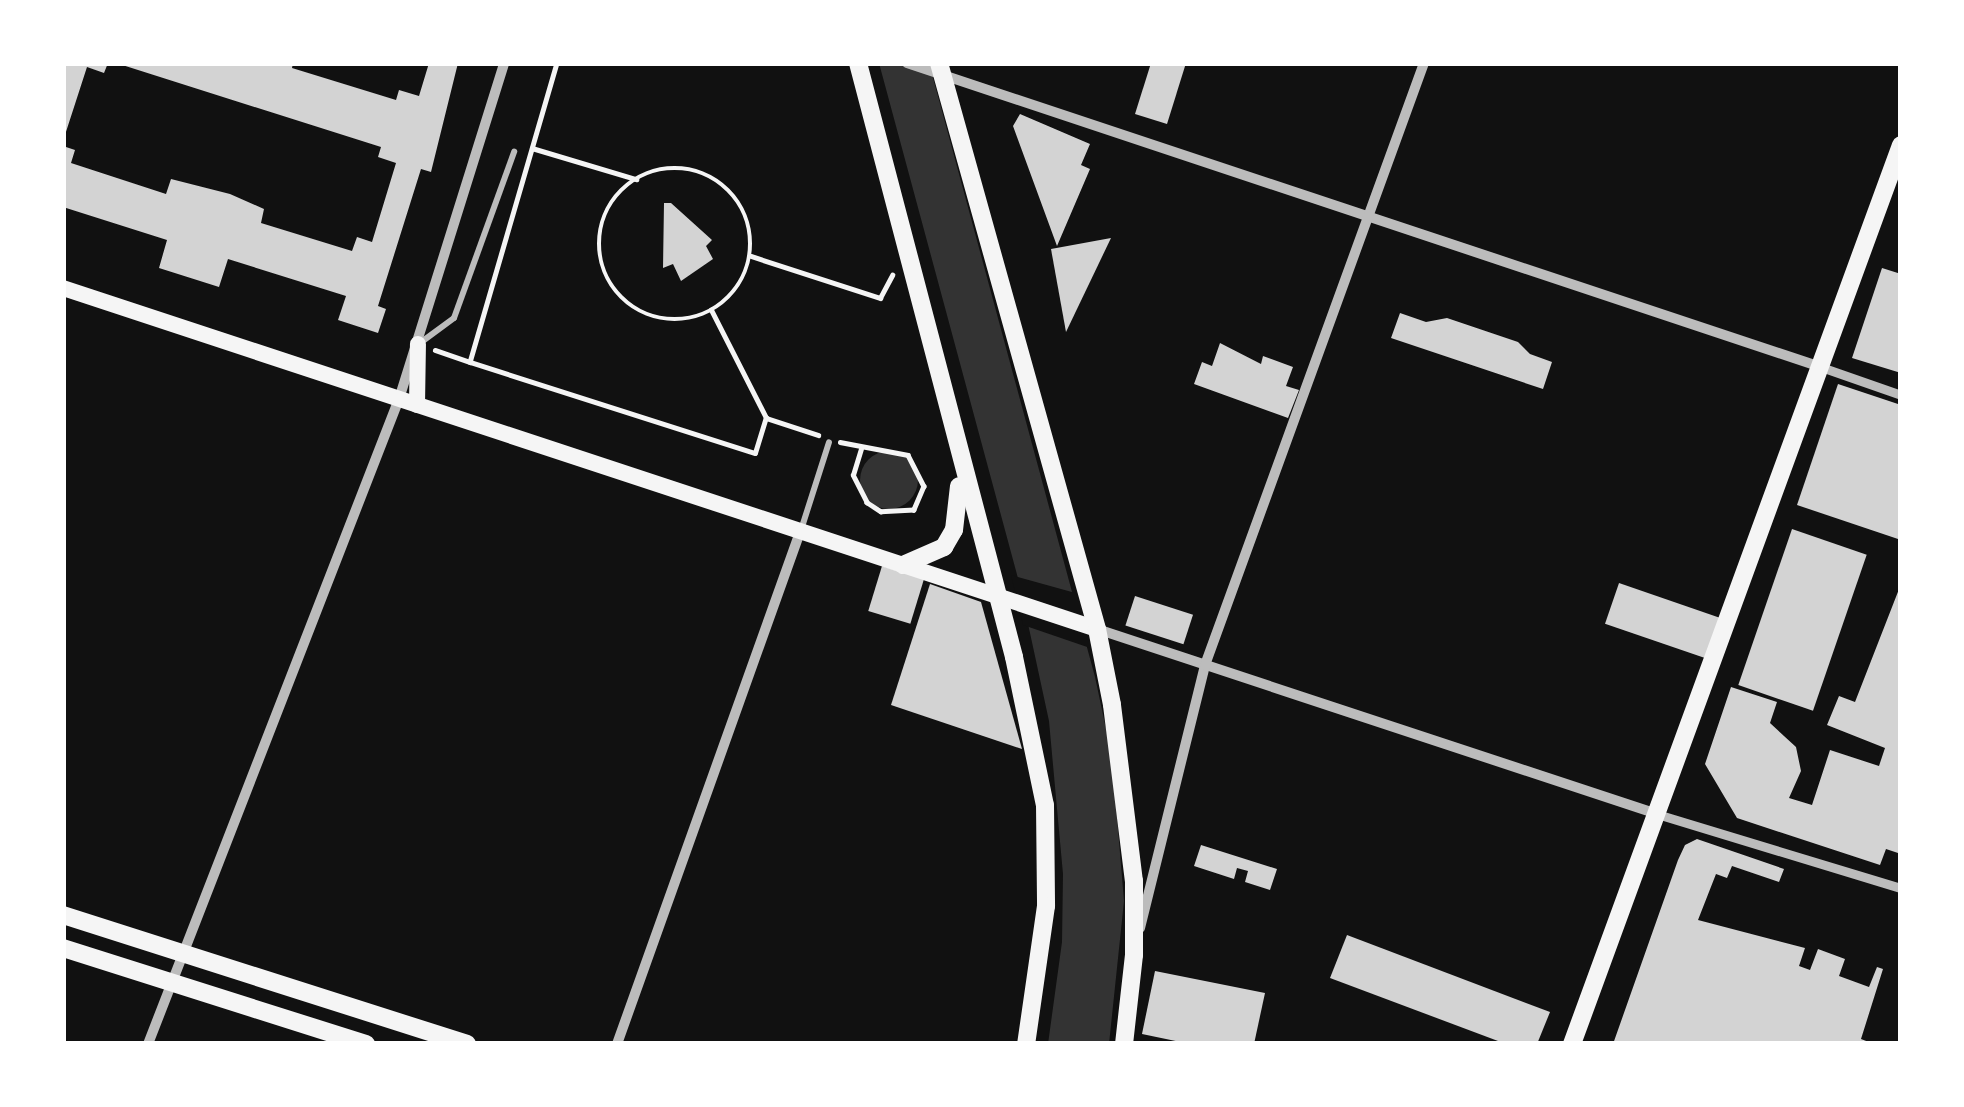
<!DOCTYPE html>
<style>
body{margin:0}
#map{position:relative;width:1964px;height:1107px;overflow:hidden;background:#111;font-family:"Asap Condensed",sans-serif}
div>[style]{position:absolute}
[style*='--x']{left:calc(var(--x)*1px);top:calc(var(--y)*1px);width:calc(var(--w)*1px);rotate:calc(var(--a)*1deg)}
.water>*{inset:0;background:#333}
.round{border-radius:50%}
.pier>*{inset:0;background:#111}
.building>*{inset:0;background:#d3d3d3;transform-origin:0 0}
.path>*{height:4.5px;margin:-2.25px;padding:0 2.25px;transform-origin:2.25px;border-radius:2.25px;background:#f5f5f5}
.path>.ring{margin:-2.25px;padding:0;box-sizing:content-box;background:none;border:4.5px solid #f5f5f5;border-radius:50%}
.service>*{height:6px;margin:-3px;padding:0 3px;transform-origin:3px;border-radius:3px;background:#bcbcbc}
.pedestrian>*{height:9px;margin:-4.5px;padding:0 4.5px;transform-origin:4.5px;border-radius:4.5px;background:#bcbcbc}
.minor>*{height:10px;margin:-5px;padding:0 5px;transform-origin:5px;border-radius:5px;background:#bcbcbc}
.secondary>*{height:16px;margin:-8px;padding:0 8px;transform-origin:8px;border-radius:8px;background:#f5f5f5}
.primary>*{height:18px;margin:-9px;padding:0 9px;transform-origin:9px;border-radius:9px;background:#f5f5f5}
span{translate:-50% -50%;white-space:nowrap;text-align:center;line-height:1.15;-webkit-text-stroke:10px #fff;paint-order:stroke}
.frame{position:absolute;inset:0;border:66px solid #fff;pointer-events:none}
</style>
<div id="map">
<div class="water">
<div style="clip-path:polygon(879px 63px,929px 63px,1095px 677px,1112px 757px,1124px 901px,1109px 1044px,1048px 1044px,1062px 942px,1063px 874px,1049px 721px,1019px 582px)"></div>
<div class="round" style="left:860px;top:451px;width:58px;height:58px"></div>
</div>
<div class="pier">
<div style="clip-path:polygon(1011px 575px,1079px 594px,1093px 649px,1023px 625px)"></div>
</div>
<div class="building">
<div style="clip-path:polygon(63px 63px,108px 63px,104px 73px,87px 67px,64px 138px)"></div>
<div style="clip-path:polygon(116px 63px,293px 63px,292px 68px,396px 100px,399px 90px,419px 96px,429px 63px,458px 63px,431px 172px,421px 169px,378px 306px,386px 309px,378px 333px,338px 320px,346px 296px,228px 259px,219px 287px,159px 268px,167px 240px,63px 207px,63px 146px,75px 150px,71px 163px,166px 194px,171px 179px,230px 194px,264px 209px,261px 223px,352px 251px,357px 237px,372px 242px,396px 163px,378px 157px,381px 147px)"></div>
<div style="clip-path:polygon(1151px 63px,1186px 63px,1167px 124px,1135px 114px)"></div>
<div style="clip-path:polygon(1020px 114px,1090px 144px,1081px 165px,1090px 169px,1057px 246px,1013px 126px)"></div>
<div style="clip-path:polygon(664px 203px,671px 203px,712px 240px,706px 246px,713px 259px,681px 281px,673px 264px,663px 268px)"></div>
<div style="clip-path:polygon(1111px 238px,1066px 332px,1051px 249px)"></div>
<div style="clip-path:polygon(1882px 268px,1901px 274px,1901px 373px,1852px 358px)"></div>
<div style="clip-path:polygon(1400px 313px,1426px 322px,1447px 318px,1518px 342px,1530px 354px,1552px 362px,1543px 389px,1391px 338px)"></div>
<div style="clip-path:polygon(1220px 343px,1261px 364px,1263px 356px,1293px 367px,1286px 386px,1299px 390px,1288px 418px,1194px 384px,1202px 362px,1212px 366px)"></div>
<div style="clip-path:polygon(1838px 384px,1901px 405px,1901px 540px,1797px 505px)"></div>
<div style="left:1792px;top:529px;width:79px;height:165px;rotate:19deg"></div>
<div style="left:882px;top:566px;width:44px;height:47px;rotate:17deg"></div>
<div style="left:1619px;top:583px;width:108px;height:43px;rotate:19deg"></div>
<div style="clip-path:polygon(930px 584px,981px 602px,1022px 749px,891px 705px)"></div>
<div style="clip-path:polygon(1901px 584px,1901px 854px,1886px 849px,1880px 865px,1737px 818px,1705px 764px,1731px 687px,1777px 702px,1770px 723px,1796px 747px,1801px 771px,1789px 798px,1812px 805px,1830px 750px,1879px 766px,1885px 748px,1827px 725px,1839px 696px,1855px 702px)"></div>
<div style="left:1135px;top:596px;width:61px;height:31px;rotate:18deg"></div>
<div style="clip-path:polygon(1697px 839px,1784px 869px,1779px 882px,1732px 866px,1727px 878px,1716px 874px,1698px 920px,1805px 948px,1799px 966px,1810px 970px,1818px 949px,1845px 959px,1839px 976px,1869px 987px,1877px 967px,1883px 969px,1861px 1039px,1874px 1044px,1613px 1044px,1678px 860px,1685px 845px)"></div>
<div style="clip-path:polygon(1201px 845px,1277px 869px,1270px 890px,1245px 882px,1248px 871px,1237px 868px,1234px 879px,1194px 866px)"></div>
<div style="clip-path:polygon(1347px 935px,1550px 1012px,1537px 1044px,1506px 1044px,1330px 978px)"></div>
<div style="clip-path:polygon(1155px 971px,1265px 993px,1254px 1044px,1190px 1044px,1142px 1034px)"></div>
</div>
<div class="path">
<div style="--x:557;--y:63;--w:311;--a:106.2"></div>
<div style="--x:470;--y:362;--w:299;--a:17.7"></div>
<div style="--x:755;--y:453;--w:37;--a:-73"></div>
<div style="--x:766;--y:418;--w:121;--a:-117"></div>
<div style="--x:532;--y:148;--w:109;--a:16.6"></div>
<div class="ring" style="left:599px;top:168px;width:147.5px;height:147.5px"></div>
<div style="--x:751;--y:256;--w:136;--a:18"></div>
<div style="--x:880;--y:298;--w:26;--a:-62"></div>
<div style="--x:435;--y:350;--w:37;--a:19"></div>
<div style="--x:766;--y:418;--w:55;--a:18.1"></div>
<div style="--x:840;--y:442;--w:69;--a:10.8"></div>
<div style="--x:908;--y:455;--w:35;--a:63"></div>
<div style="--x:924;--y:486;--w:26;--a:113"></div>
<div style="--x:914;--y:510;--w:33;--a:177"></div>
<div style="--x:881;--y:512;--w:17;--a:-147"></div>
<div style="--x:867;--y:503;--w:31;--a:-117"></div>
<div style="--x:853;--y:475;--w:27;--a:-73"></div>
</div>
<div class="service">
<div style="--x:420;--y:343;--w:42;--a:-36.3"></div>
<div style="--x:454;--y:318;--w:177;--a:-70.1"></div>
<div style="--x:801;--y:530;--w:92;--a:-72.3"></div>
</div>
<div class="pedestrian">
<div style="--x:1821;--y:367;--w:85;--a:19.3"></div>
<div style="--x:1657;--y:814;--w:255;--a:16.9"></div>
</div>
<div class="minor">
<div style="--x:907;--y:63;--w:963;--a:18.4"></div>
<div style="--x:1097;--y:629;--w:590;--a:18.28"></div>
<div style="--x:1140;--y:928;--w:271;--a:-76.1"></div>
<div style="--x:1205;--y:665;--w:641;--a:-70.01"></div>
<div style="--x:148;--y:1044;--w:692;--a:-68.74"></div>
<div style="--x:399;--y:399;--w:352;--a:-72.6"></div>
<div style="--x:617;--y:1044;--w:544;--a:-70.33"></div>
</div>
<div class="secondary">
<div style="--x:63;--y:288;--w:1089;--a:18.25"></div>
<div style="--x:417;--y:405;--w:61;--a:-89.1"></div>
</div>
<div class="primary">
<div style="--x:858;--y:63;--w:614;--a:75.28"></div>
<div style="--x:1014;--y:657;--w:151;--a:78.2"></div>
<div style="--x:1045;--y:805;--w:101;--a:89.4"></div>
<div style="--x:1046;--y:906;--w:139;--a:98.2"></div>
<div style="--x:939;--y:63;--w:588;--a:74.4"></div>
<div style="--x:1097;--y:629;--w:77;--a:78.8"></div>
<div style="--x:1112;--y:705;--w:177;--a:82.9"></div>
<div style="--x:1134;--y:881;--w:74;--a:90"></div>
<div style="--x:1134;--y:955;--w:90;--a:96.4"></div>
<div style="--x:903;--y:565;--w:45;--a:-23.7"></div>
<div style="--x:944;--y:547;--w:20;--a:-60"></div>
<div style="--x:954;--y:530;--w:44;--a:-83.5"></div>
<div style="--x:63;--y:915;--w:424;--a:17.7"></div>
<div style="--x:63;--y:948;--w:318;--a:17.6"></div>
<div style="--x:1572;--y:1044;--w:957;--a:-69.9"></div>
</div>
<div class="frame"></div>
</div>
